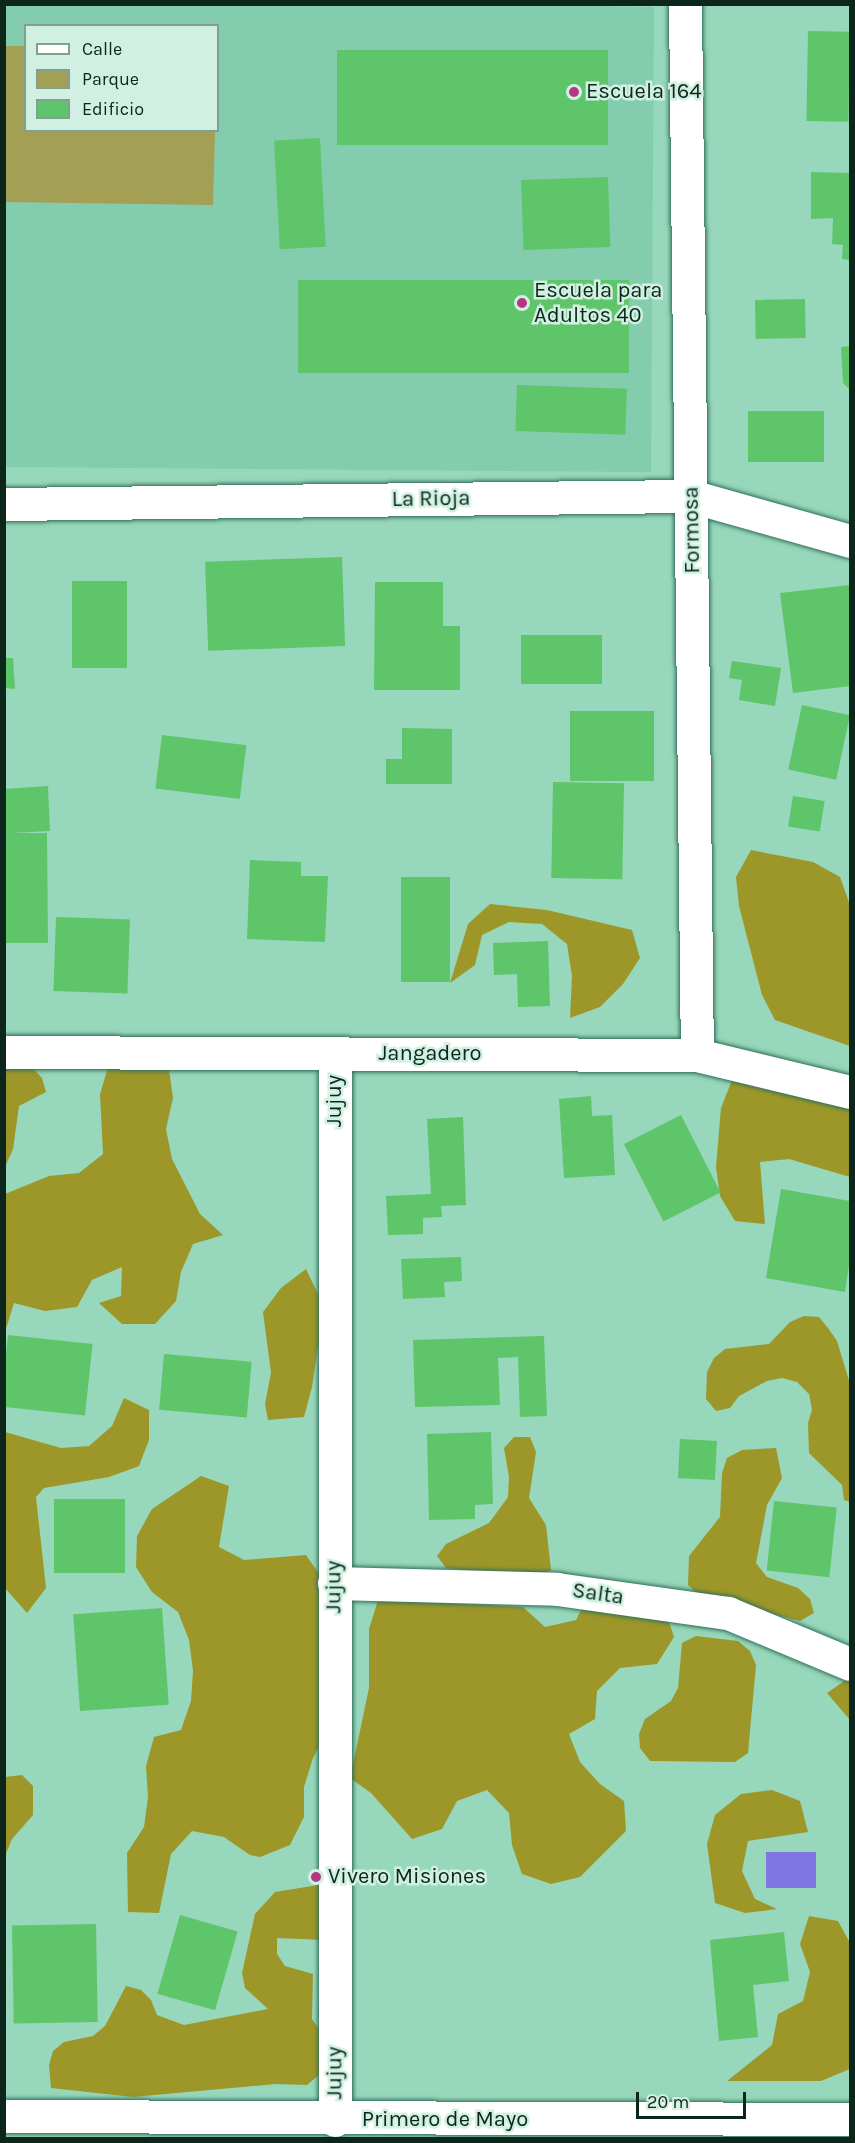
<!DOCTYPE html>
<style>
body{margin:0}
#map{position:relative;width:855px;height:2143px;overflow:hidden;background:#97d7bb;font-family:Karla,sans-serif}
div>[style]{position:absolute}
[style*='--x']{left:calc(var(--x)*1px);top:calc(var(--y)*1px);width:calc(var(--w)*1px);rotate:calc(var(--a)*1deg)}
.built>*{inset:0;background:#84ccae}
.green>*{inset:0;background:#a39f54}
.forest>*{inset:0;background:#9d9729}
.water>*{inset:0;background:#8175e1;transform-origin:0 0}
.building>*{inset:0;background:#5fc56b;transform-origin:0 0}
.roads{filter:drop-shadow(0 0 2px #317058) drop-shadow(0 0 2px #317058)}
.minor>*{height:33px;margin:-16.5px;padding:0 16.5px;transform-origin:16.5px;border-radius:16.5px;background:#fff}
.dots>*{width:16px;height:16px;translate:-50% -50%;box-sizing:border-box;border:3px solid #d0f0e1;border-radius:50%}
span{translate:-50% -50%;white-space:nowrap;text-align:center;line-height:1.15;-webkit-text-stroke:5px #d0f0e1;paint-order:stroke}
.poi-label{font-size:22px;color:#0c261c}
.left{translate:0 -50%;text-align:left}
.street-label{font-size:22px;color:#0c261c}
.frame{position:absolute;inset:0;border:6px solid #0c261c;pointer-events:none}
.legend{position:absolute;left:24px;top:24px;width:195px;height:108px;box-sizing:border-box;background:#d0f0e1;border:2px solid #829f92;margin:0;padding:8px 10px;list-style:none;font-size:18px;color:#0c261c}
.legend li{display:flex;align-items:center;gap:12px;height:30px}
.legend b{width:30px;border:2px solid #829f92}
.scale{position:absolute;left:636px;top:2092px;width:110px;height:27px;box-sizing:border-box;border:3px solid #0c261c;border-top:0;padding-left:8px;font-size:18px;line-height:21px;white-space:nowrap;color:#0c261c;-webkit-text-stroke:4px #d0f0e1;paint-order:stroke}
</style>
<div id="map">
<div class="built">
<div style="clip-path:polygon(evenodd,473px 4px,654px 7px,651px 472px,5px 467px,5px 5px,473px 4px,26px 26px,218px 26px,218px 130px,26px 130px,26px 26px)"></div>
</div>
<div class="green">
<div style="clip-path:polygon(5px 46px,25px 46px,26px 130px,215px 131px,213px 205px,5px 202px)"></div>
</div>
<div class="forest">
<div style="clip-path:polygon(751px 850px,813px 862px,840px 877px,850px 905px,850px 1046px,775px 1020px,762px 995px,739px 906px,736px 877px)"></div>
<div style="clip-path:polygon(490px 904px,547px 910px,632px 930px,640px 958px,623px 984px,600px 1007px,570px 1018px,572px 976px,567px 944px,542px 924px,509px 922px,482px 935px,475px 965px,450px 983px,468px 924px)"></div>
<div style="clip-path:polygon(5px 1060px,32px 1067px,42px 1078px,46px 1092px,19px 1106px,13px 1149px,5px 1167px)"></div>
<div style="clip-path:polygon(109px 1064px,169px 1069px,173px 1098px,166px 1129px,172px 1159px,200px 1214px,223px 1235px,193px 1244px,181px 1272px,176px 1301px,155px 1324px,122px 1324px,99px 1303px,121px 1296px,122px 1267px,92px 1280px,77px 1307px,45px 1311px,14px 1303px,5px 1332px,5px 1194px,49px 1176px,79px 1173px,103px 1154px,100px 1094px)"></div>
<div style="clip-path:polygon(745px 1078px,850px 1099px,850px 1177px,789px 1159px,760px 1162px,765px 1224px,735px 1221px,720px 1196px,716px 1167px,721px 1108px,732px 1080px)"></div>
<div style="clip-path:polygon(306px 1269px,319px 1296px,321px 1327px,312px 1387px,304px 1417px,268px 1420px,265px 1404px,271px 1373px,263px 1312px,281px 1288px)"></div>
<div style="clip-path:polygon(804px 1316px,819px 1317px,828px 1328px,837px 1341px,850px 1384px,850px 1502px,844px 1500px,842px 1485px,809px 1453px,808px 1423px,812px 1410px,809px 1394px,797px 1382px,782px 1378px,767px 1381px,739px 1396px,730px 1408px,716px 1411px,706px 1399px,707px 1372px,714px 1358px,725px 1349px,769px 1344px,790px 1322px)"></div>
<div style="clip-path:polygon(124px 1398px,149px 1410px,149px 1440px,139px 1466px,109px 1477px,44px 1488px,36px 1497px,46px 1588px,27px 1613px,5px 1588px,5px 1432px,61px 1448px,89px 1446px,112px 1426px)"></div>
<div style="clip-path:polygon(514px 1437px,530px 1437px,536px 1452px,529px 1498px,546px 1525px,551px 1570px,534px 1577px,446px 1568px,437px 1556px,446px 1544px,489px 1523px,508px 1497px,509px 1477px,504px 1448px)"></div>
<div style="clip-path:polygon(776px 1448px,782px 1478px,767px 1505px,756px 1563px,767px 1577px,798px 1588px,810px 1599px,814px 1613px,800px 1621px,698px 1594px,688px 1585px,689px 1556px,720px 1517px,722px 1473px,727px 1458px,742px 1450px)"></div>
<div style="clip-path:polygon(201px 1476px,229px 1486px,219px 1547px,244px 1560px,306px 1555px,325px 1582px,329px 1728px,313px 1758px,304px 1787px,304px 1817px,290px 1845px,260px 1857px,250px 1855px,224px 1837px,192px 1831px,171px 1854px,159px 1913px,128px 1912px,127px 1853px,144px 1827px,148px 1797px,146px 1766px,154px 1737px,181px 1730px,191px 1701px,193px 1671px,189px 1640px,178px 1612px,152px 1592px,136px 1567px,137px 1536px,152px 1509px)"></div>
<div style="clip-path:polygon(589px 1594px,665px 1610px,674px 1637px,657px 1664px,620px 1668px,597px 1691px,595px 1719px,569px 1734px,580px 1762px,600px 1784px,624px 1801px,626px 1831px,580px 1877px,551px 1884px,522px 1874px,512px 1845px,509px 1813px,487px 1790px,457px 1801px,442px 1829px,412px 1839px,371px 1793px,350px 1778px,369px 1688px,369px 1629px,378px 1600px,523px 1607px,545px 1627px,576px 1620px)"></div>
<div style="clip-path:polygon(696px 1636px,738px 1641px,750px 1651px,756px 1665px,748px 1753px,735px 1762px,650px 1761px,640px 1748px,639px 1734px,645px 1719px,671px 1701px,678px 1688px,682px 1643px)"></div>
<div style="clip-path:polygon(850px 1677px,850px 1720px,827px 1693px)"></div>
<div style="clip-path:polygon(22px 1775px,33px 1786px,33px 1815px,12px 1839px,5px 1856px,5px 1777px)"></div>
<div style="clip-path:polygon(772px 1790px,800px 1801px,808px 1832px,748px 1841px,742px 1871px,755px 1899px,777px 1909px,745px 1913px,715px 1903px,707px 1844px,715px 1815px,741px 1794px)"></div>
<div style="clip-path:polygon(318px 1885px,329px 1896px,324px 1940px,277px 1938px,277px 1954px,285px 1966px,313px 1974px,312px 2019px,321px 2032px,319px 2075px,307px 2085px,276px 2084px,133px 2097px,51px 2088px,49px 2065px,53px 2051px,64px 2042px,93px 2036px,105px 2026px,126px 1986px,141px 1990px,151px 2000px,157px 2015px,184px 2025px,268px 2009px,245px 1988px,242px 1973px,255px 1914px,275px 1892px)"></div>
<div style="clip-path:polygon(809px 1916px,838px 1921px,850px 1943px,850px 2069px,821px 2081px,727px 2081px,772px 2045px,778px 2014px,803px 2001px,810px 1972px,800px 1944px)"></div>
</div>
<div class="water">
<div style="left:766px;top:1852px;width:50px;height:36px"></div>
</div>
<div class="building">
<div style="left:808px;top:31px;width:42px;height:90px;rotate:1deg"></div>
<div style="left:608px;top:50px;width:95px;height:271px;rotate:90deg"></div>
<div style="left:320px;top:138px;width:109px;height:46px;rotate:87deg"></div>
<div style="clip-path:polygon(811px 172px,850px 173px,850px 260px,842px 259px,843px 245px,832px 244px,833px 218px,811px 219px)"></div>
<div style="left:608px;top:177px;width:70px;height:87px;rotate:88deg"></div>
<div style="left:298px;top:280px;width:331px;height:93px"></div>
<div style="left:805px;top:299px;width:39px;height:50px;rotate:89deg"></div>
<div style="clip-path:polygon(850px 346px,850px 390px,843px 383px,841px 347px)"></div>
<div style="left:517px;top:385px;width:110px;height:46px;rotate:2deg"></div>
<div style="left:748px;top:411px;width:76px;height:51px"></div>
<div style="left:342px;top:557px;width:89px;height:137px;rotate:88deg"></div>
<div style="left:72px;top:581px;width:55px;height:87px"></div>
<div style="clip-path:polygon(375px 582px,443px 582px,443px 626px,460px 626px,460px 690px,374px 690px)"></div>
<div style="clip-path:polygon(850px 585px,850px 686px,793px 693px,780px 593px)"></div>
<div style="left:602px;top:635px;width:49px;height:81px;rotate:90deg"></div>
<div style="clip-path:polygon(4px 658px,13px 658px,15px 689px,4px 688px)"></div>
<div style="clip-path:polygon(732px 661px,781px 668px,775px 706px,739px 700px,742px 680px,729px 678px)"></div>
<div style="left:802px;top:705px;width:49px;height:66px;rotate:12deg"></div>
<div style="left:570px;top:711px;width:84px;height:70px"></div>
<div style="clip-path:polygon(402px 728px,452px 729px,452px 784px,386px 784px,386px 759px,402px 759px)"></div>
<div style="left:162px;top:735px;width:85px;height:54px;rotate:7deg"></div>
<div style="left:553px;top:782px;width:71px;height:96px;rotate:1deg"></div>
<div style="clip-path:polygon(48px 786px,50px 831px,11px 833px,47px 833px,48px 943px,4px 943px,4px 789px)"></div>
<div style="left:793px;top:796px;width:32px;height:31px;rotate:9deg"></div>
<div style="clip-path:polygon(250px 860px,301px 862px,301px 876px,328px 876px,325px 942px,247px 939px)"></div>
<div style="left:401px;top:877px;width:49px;height:105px"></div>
<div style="left:56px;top:917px;width:74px;height:74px;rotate:2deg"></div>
<div style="clip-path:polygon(548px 941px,550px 1006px,518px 1007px,517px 974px,494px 975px,493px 943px)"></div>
<div style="clip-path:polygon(591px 1096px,592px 1116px,612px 1115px,615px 1175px,564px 1178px,559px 1099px)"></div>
<div style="left:681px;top:1115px;width:87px;height:64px;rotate:63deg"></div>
<div style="clip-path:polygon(463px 1117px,466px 1205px,441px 1206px,442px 1217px,423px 1218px,423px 1234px,388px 1235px,386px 1196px,431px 1194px,427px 1119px)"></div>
<div style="clip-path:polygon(781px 1189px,850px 1201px,850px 1259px,845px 1292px,766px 1278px)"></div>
<div style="clip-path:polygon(461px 1257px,462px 1281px,444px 1282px,445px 1297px,403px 1299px,401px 1259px)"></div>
<div style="left:8px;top:1335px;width:85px;height:72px;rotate:6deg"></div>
<div style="clip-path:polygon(544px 1336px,547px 1416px,520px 1417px,518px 1357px,498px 1358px,500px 1405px,415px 1407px,413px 1340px)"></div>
<div style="left:164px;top:1354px;width:88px;height:56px;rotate:5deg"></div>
<div style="clip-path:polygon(491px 1432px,493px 1504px,475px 1505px,475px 1519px,429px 1520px,427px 1434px)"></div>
<div style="left:680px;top:1439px;width:37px;height:39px;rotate:3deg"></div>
<div style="left:54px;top:1499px;width:71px;height:74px"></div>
<div style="left:774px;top:1501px;width:63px;height:70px;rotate:6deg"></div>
<div style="left:162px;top:1608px;width:97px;height:89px;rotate:86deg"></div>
<div style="left:180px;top:1915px;width:60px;height:82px;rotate:16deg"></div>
<div style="left:96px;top:1924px;width:98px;height:84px;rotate:89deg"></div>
<div style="clip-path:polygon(784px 1932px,789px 1981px,753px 1985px,758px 2037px,719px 2041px,710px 1940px)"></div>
</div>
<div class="roads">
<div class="minor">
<div style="--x:685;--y:4;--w:1051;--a:89.35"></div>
<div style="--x:4;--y:504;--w:687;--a:-0.67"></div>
<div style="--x:691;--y:496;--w:165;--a:15.8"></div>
<div style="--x:4;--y:1052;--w:693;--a:0.25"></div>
<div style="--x:697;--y:1055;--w:157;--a:13.6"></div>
<div style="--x:334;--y:1583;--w:223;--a:1.5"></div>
<div style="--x:557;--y:1589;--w:173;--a:8"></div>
<div style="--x:728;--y:1613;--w:132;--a:22.7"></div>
<div style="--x:4;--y:2116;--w:846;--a:0.2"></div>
<div style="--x:335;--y:2120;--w:1066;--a:-90"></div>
</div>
</div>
<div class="dots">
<div style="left:574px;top:92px;background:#b43685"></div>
<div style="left:522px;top:303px;background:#b43685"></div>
<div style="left:316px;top:1877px;background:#b43685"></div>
</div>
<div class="poi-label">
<span class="left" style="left:586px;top:92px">Escuela 164</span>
<span class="left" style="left:534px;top:303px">Escuela para<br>Adultos 40</span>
<span class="left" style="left:328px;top:1877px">Vivero Misiones</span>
</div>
<div class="street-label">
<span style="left:431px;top:499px;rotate:-1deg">La Rioja</span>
<span style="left:692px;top:530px;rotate:-91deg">Formosa</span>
<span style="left:430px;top:1054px">Jangadero</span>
<span style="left:335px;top:1101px;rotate:-90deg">Jujuy</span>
<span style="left:334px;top:1587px;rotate:-90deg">Jujuy</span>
<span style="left:598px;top:1594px;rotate:8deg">Salta</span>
<span style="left:335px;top:2073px;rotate:-90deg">Jujuy</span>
<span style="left:445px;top:2120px">Primero de Mayo</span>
</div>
<div class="frame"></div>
<ul class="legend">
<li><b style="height:8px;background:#fff"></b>Calle</li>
<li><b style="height:16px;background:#a39f54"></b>Parque</li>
<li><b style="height:16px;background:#5fc56b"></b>Edificio</li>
</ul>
<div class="scale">20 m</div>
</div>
